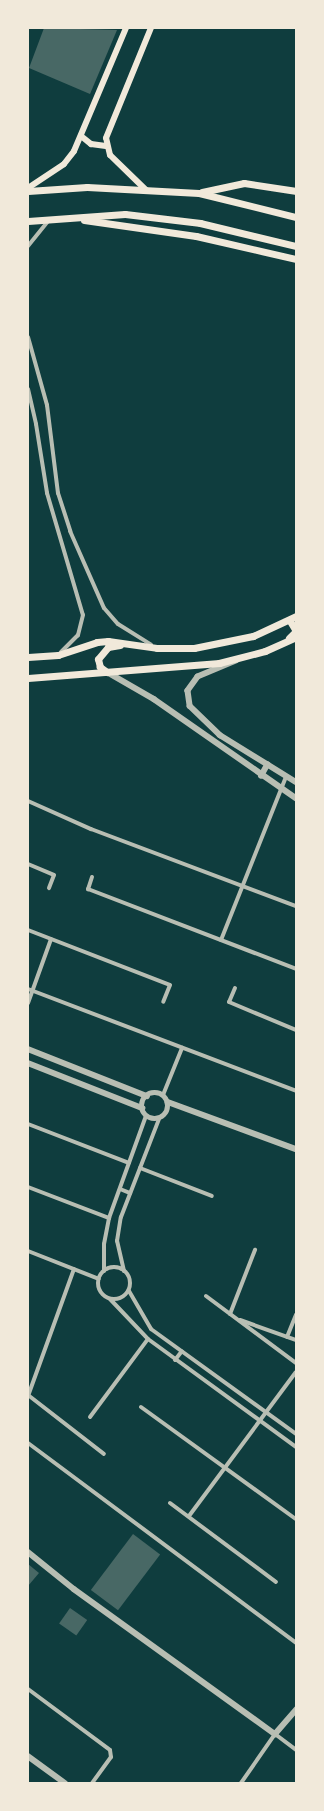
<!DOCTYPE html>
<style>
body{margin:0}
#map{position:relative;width:324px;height:1811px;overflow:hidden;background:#0f3d3e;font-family:"PT Sans Narrow",sans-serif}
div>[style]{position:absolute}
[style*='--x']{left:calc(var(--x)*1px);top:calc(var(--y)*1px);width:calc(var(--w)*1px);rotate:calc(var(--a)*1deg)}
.building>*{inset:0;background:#486865;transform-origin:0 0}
.minor>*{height:4px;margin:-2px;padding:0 2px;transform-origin:2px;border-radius:2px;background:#b8beb3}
.minor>.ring{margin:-2px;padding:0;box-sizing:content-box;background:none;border:4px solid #b8beb3;border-radius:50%}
.tertiary>*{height:5.5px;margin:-2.75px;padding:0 2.75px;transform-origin:2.75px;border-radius:2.75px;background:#b8beb3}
.tertiary>.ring{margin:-2.75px;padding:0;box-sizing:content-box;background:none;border:5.5px solid #b8beb3;border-radius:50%}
.secondary>*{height:6px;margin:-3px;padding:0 3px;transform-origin:3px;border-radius:3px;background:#f1e9da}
.primary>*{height:7px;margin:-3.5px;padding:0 3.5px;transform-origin:3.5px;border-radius:3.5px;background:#f1e9da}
.trunk>*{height:7px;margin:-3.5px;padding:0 3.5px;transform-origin:3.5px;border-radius:3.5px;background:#f1e9da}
span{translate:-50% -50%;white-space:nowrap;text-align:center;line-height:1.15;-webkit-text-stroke:3.5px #f1e9da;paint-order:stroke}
.frame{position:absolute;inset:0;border:29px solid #f1e9da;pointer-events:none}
</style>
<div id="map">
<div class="building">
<div style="clip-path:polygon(44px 28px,117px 30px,90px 94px,29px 68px)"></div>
<div style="left:133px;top:1534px;width:34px;height:70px;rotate:37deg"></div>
<div style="clip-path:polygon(28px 1564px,39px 1573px,28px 1586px)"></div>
<div style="left:70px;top:1608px;width:21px;height:19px;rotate:35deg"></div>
</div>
<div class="minor">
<div style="--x:28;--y:246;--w:33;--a:-51"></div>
<div style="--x:28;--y:337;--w:71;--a:74.4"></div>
<div style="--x:47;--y:405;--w:89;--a:82.9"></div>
<div style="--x:58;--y:493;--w:40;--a:72"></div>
<div style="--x:70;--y:531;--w:84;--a:66.2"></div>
<div style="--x:104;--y:608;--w:21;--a:49"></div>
<div style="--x:118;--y:624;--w:39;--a:32"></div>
<div style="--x:28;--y:389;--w:36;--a:77"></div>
<div style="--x:36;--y:424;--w:70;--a:80.9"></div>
<div style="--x:47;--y:493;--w:127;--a:73.6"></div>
<div style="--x:83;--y:615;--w:21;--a:104"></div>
<div style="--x:78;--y:635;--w:24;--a:135"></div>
<div style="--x:28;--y:801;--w:69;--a:24"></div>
<div style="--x:91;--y:829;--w:219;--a:20.6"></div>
<div style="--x:28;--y:864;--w:28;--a:23"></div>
<div style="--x:54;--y:875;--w:14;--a:111"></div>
<div style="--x:92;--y:877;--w:13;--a:108"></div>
<div style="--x:88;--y:889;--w:223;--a:21"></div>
<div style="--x:28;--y:930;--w:152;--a:21.2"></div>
<div style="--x:170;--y:985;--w:18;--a:112"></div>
<div style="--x:221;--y:940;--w:175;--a:-68.3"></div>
<div style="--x:235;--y:988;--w:15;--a:113"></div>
<div style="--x:229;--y:1002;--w:73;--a:22.7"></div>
<div style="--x:28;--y:989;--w:287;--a:20.8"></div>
<div style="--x:28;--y:1003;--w:68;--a:-70.2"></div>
<div style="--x:163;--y:1095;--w:51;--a:-68"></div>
<div style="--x:28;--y:1124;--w:108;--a:21.1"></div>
<div style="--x:140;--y:1168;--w:77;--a:21.3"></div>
<div style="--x:28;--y:1187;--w:87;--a:20.9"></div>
<div style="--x:120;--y:1189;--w:11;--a:22"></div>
<div style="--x:28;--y:1251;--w:76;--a:21.5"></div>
<div class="ring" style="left:98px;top:1267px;width:28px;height:28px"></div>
<div style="--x:104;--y:1271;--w:27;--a:-90"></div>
<div style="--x:104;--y:1244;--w:26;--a:-79"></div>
<div style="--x:109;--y:1218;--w:109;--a:-70.1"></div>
<div style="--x:124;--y:1271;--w:31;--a:-103"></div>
<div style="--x:117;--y:1241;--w:24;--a:-81"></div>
<div style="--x:121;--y:1217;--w:105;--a:-68.8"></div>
<div style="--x:129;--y:1291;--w:44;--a:59.9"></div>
<div style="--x:151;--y:1329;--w:179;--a:35.9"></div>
<div style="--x:206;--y:1296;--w:112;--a:36.7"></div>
<div style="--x:110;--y:1299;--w:55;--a:46.5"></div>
<div style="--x:148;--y:1339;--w:183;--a:36.1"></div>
<div style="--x:230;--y:1314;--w:69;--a:-68.7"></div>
<div style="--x:240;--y:1320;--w:59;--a:19.7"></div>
<div style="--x:287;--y:1337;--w:24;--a:-68"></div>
<div style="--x:175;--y:1360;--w:11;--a:-52"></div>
<div style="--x:28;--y:1395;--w:96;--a:37.8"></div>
<div style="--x:28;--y:1396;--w:135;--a:-70.1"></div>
<div style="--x:141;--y:1407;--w:191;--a:35.9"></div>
<div style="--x:90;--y:1417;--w:97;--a:-53.4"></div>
<div style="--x:28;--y:1443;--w:334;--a:36.7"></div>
<div style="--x:170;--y:1503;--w:132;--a:36.7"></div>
<div style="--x:189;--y:1516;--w:179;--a:-53.4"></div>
<div style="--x:28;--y:1689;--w:102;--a:36.6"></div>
<div style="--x:110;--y:1750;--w:7;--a:82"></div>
<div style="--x:111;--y:1757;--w:32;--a:126"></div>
<div style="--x:241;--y:1783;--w:60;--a:-55.2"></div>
<div style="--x:275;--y:1734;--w:26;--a:37"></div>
</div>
<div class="tertiary">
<div style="--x:236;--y:661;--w:41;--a:157.2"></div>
<div style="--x:198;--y:677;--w:17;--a:126"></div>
<div style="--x:188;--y:691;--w:15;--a:82"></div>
<div style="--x:190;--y:706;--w:42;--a:44"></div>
<div style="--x:220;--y:735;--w:89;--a:31.7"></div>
<div style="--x:107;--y:672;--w:54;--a:29.9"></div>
<div style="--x:154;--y:699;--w:173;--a:34.9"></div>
<div style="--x:261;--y:776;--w:13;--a:-61"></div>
<div style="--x:28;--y:1049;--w:128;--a:21.6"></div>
<div style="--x:28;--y:1063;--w:123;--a:21.5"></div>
<div class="ring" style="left:142px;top:1093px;width:20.5px;height:20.5px"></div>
<div style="--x:168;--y:1102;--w:136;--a:20.2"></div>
<div style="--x:28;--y:1552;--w:59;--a:38.8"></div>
<div style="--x:74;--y:1589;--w:248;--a:35.8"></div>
<div style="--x:275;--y:1734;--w:32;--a:-49"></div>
<div style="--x:28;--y:1756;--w:46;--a:36.1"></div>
</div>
<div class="secondary">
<div style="--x:81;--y:136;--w:13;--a:39"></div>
<div style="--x:91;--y:144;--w:15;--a:8"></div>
<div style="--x:28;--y:188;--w:43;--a:-33.7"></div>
<div style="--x:64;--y:164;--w:16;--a:-52"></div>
<div style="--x:74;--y:151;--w:134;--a:-67.1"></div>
<div style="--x:146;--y:190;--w:50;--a:-135.8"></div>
<div style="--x:110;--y:155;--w:17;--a:-103"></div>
<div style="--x:106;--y:138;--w:119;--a:-67.8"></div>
</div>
<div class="primary">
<div style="--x:289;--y:638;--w:10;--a:-45"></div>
<div style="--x:296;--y:631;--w:12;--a:-121"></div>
<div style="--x:28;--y:657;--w:30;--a:-4"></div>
<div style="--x:58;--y:655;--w:41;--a:-18.4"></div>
<div style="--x:97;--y:642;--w:11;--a:-5"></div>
<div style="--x:108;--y:641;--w:49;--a:8.1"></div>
<div style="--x:157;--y:648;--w:37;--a:0"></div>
<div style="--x:194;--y:648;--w:60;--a:-11.5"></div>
<div style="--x:253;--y:636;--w:47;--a:-24.9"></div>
<div style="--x:107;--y:672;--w:9;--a:-144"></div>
<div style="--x:100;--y:667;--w:8;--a:-104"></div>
<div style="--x:98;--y:659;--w:16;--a:-50"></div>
<div style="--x:108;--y:647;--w:12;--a:-9"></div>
<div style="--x:28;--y:678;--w:192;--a:-4.5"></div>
<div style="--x:219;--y:663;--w:48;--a:-14.6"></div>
<div style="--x:265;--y:651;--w:34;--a:-24"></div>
</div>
<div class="trunk">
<div style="--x:28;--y:191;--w:59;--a:-3.9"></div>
<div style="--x:87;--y:187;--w:112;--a:3.1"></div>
<div style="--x:199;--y:193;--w:100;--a:13.9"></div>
<div style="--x:202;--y:192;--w:43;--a:-12.1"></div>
<div style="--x:244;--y:183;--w:53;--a:8.7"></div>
<div style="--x:84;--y:220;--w:113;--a:8.1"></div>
<div style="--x:196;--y:236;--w:103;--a:13"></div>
<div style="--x:28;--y:221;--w:97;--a:-4.1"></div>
<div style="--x:125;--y:214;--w:76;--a:6.8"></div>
<div style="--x:200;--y:223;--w:99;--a:13.5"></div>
</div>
<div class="frame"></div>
</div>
